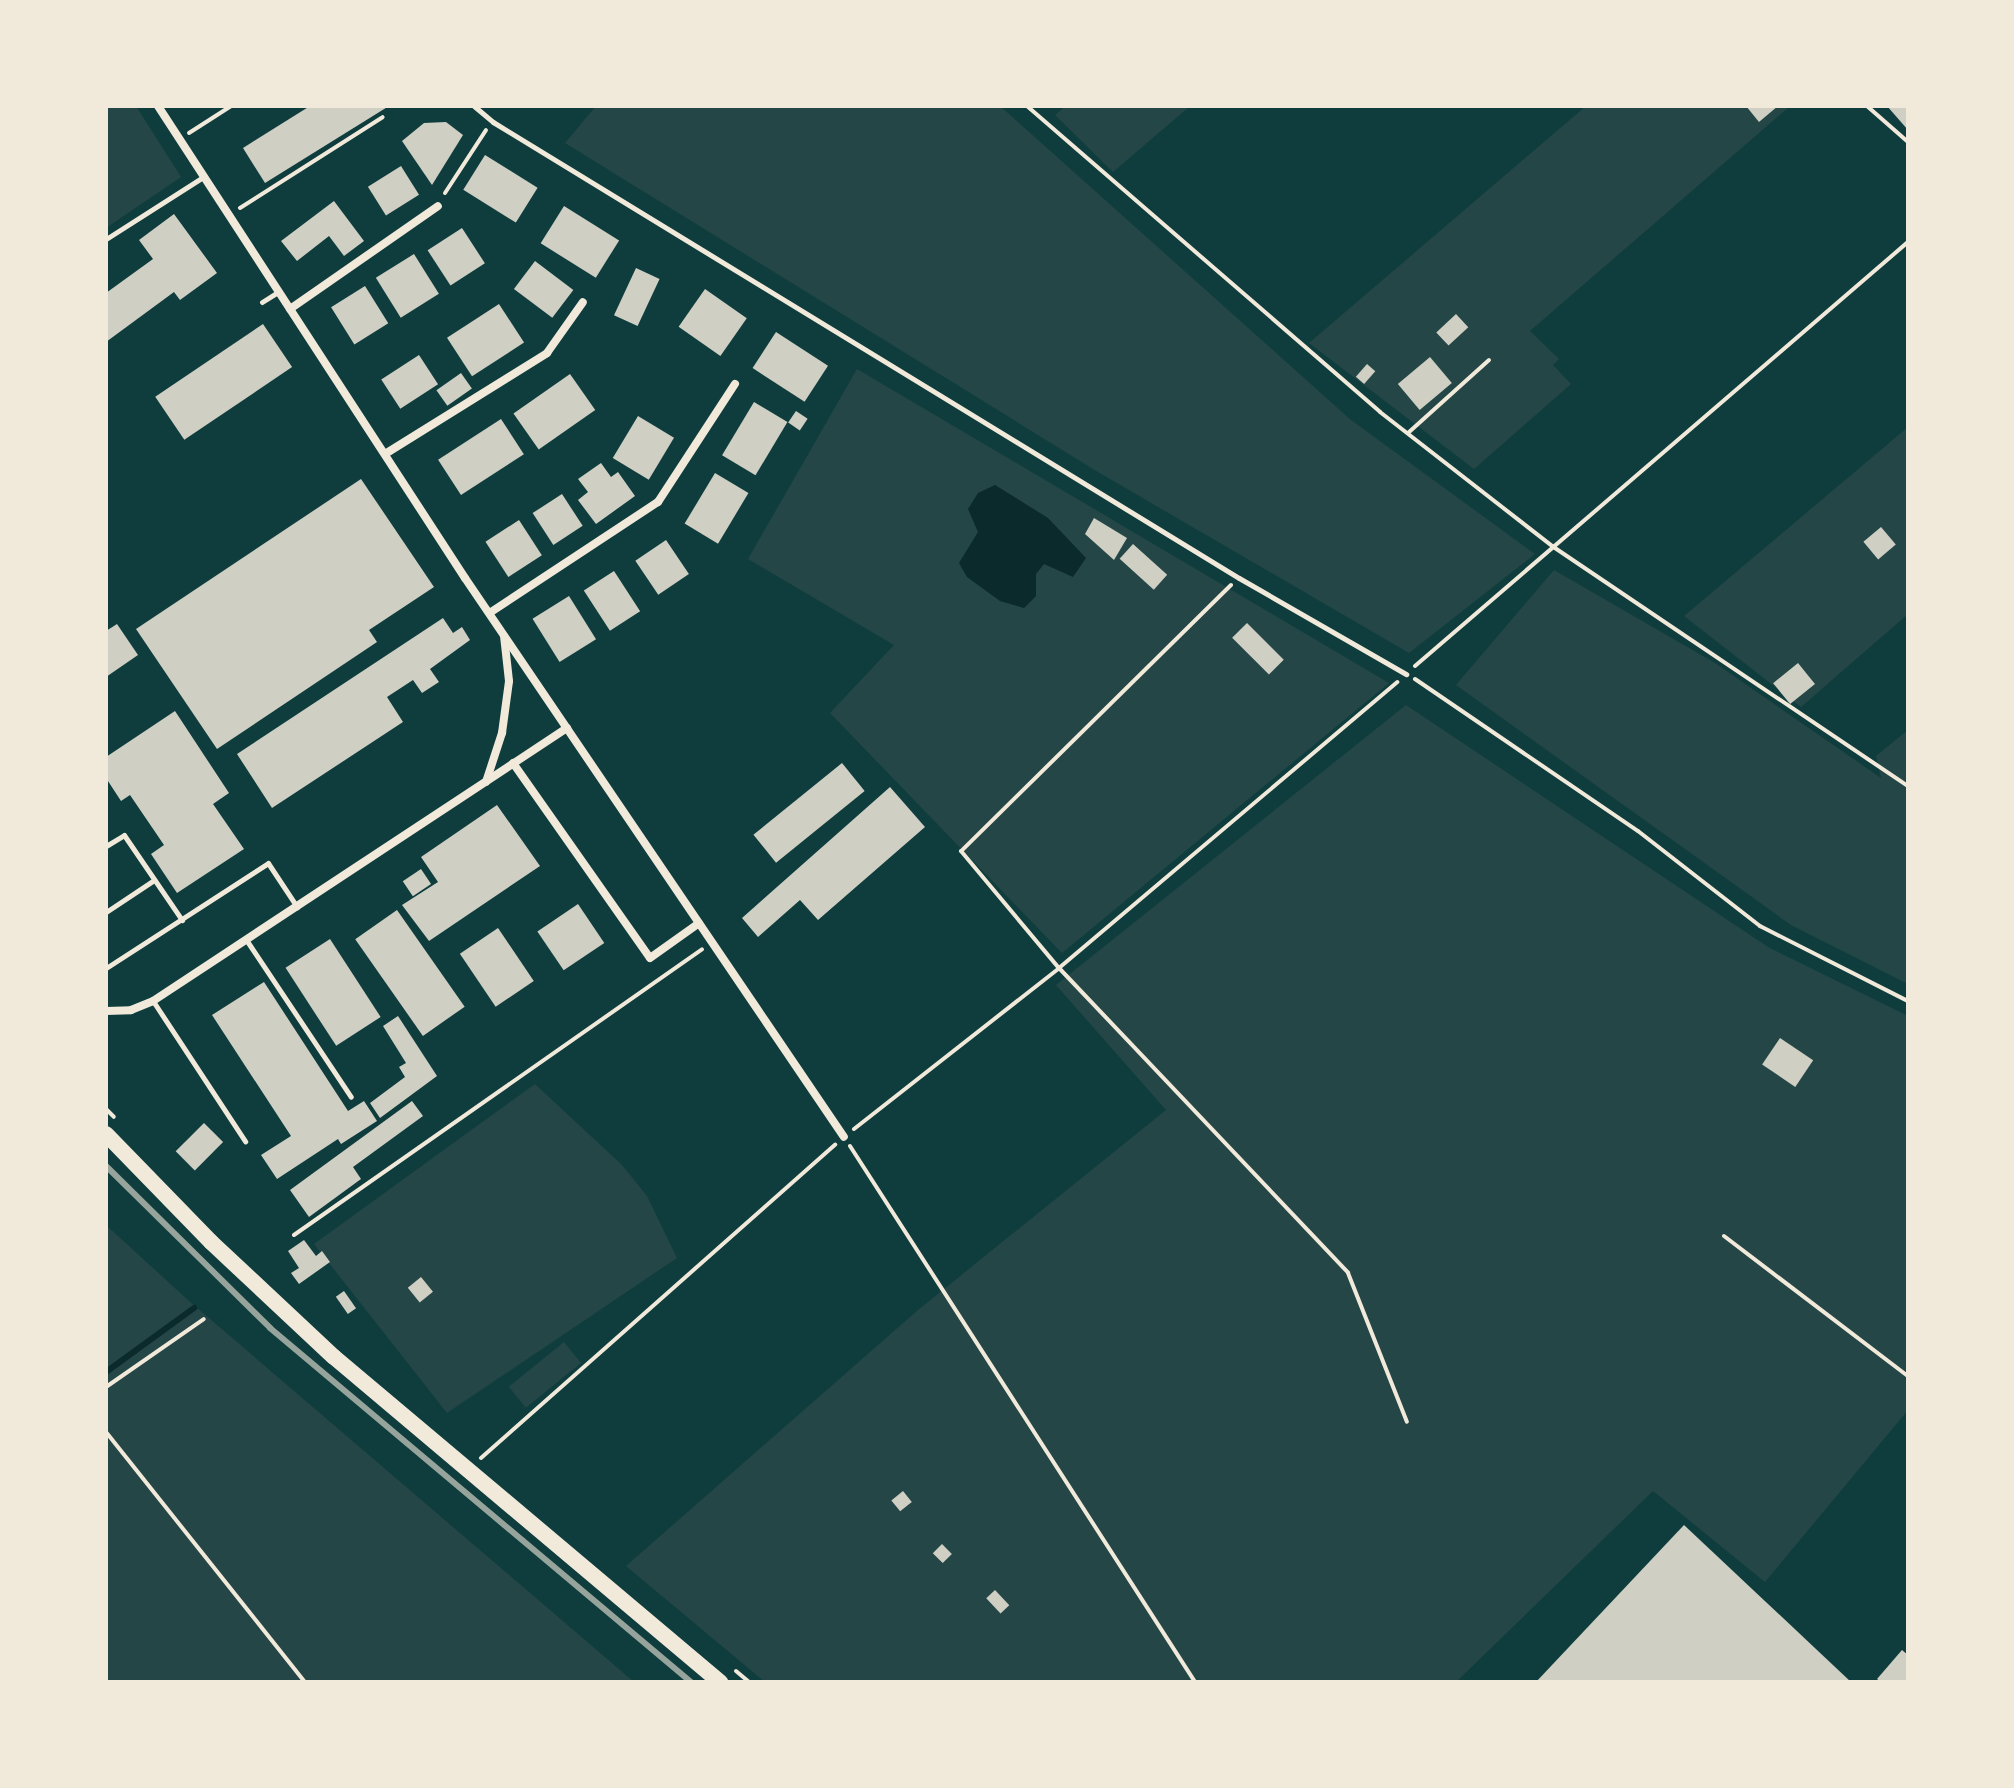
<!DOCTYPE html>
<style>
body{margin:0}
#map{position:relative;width:2014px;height:1788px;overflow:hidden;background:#0f3d3e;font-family:Lato,sans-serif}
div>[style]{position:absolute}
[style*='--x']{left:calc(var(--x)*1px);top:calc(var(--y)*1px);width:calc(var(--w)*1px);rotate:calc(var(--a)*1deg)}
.green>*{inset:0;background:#244646;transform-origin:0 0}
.water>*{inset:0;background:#0a2a2b}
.stream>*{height:6px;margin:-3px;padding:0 3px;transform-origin:3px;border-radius:3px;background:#0a2a2b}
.building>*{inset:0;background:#cfcfc3;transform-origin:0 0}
.path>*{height:4px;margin:-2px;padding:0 2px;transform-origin:2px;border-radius:2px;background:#f1e9da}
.service>*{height:5px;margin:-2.5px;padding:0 2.5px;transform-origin:2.5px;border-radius:2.5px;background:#f1e9da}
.minor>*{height:8px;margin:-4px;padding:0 4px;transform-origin:4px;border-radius:4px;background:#f1e9da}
.primary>*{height:16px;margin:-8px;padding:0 8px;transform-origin:8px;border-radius:8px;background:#f1e9da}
.rail>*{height:6px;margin:-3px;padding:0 3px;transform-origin:3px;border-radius:3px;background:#97a49c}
span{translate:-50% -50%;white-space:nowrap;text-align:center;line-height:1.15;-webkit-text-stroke:7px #f1e9da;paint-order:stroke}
.frame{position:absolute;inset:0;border:108px solid #f1e9da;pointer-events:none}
</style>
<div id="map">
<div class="green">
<div style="clip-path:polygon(106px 106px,136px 106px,181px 177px,106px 228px)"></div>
<div style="clip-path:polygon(596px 106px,1000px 106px,1351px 420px,1535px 554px,1409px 653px,1098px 472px,565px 143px)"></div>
<div style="clip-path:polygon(1066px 106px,1190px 106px,1113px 172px,1055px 115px)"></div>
<div style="clip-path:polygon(1586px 106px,1790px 106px,1530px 331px,1559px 359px,1553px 365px,1571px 384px,1474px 469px,1309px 343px)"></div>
<div style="clip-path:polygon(857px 369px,1389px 683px,1062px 953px,830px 713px,894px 645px,748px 559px)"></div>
<div style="clip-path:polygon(1908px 427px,1908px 614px,1801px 707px,1684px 616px)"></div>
<div style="clip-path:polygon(1554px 570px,1715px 663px,1881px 778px,1876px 756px,1908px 730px,1908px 984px,1791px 925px,1456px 685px)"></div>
<div style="clip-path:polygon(1406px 705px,1768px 947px,1908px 1016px,1908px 1410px,1765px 1582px,1653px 1491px,1456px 1682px,765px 1682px,626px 1566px,918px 1310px,1166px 1110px,1056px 985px)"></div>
<div style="clip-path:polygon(535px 1084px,622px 1165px,647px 1196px,677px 1258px,447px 1413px,314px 1244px)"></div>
<div style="clip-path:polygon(106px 1225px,189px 1301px,634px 1682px,106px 1682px)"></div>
<div style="left:564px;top:1342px;width:27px;height:71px;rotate:51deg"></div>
</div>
<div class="water">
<div style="clip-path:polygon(995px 485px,1048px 518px,1086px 558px,1073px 577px,1044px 564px,1036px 574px,1036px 596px,1024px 608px,1000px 601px,967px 577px,959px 563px,978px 532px,968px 509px,978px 493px)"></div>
</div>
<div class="stream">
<div style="--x:106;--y:1372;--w:109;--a:-36"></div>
</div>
<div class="building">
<div style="clip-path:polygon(310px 106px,389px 106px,265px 183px,243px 148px)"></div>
<div style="clip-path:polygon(1746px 106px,1778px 106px,1759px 122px)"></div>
<div style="clip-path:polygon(1887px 106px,1908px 106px,1908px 130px)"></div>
<div style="clip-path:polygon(446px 122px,463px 135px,432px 185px,402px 141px,424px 123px)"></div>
<div style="left:485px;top:155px;width:62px;height:41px;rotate:32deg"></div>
<div style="left:401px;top:166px;width:34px;height:39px;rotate:58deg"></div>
<div style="clip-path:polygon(334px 201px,364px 241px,344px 256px,329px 236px,297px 261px,281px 241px)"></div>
<div style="left:564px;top:206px;width:65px;height:44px;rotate:32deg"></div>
<div style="clip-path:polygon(174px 214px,217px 273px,180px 300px,174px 292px,106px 342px,106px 293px,153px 259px,139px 240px)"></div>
<div style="left:462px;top:228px;width:42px;height:41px;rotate:57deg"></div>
<div style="left:414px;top:254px;width:47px;height:45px;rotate:58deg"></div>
<div style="left:535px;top:261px;width:48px;height:35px;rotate:37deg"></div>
<div style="left:636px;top:268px;width:26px;height:52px;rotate:25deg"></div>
<div style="left:365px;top:286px;width:44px;height:40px;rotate:58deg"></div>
<div style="left:705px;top:289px;width:51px;height:46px;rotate:35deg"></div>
<div style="left:499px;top:304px;width:46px;height:62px;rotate:57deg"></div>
<div style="left:1456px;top:314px;width:18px;height:27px;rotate:47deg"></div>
<div style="left:263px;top:324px;width:52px;height:130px;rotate:56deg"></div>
<div style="left:776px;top:332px;width:62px;height:43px;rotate:33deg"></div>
<div style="left:419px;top:355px;width:35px;height:45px;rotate:57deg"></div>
<div style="left:1430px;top:357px;width:34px;height:42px;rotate:50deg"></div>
<div style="left:1367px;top:364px;width:11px;height:17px;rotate:41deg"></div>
<div style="left:461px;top:373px;width:19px;height:30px;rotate:55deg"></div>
<div style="left:570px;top:374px;width:44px;height:69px;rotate:55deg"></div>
<div style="left:754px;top:402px;width:39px;height:62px;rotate:31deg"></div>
<div style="left:796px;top:411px;width:14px;height:14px;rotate:34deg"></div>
<div style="left:638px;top:416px;width:42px;height:49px;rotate:31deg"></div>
<div style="left:501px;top:419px;width:42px;height:75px;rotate:57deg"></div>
<div style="clip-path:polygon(601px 463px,611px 477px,618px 472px,635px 496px,596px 524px,578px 500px,588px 492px,578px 479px)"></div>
<div style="left:715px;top:473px;width:39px;height:59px;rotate:31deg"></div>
<div style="clip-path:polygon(361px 479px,434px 587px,369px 630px,377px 642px,217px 749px,136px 629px)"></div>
<div style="left:562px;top:494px;width:38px;height:35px;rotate:57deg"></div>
<div style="clip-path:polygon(1094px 518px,1127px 538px,1114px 560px,1085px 534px)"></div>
<div style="left:519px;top:520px;width:42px;height:40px;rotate:57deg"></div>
<div style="left:1881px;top:527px;width:23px;height:23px;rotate:50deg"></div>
<div style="left:666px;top:540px;width:41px;height:37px;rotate:56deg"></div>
<div style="left:1133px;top:544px;width:46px;height:20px;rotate:42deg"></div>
<div style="left:614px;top:571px;width:48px;height:36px;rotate:57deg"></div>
<div style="left:569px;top:596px;width:51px;height:43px;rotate:58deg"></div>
<div style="clip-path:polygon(443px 618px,453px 633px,462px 627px,470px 640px,430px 669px,439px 682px,422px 693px,413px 680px,387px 697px,403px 722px,272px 808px,237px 754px)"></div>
<div style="left:1247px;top:623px;width:52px;height:21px;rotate:45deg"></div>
<div style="clip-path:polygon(117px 624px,138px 655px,106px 677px,106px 631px)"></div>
<div style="left:1798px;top:663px;width:27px;height:32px;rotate:51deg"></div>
<div style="clip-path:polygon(175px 711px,229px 793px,213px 804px,244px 849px,177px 893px,151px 854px,164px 845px,130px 795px,121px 801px,106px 778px,106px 757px)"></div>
<div style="left:842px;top:763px;width:36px;height:114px;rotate:51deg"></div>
<div style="clip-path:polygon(890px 787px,925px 827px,818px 920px,800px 900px,758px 937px,742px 918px)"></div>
<div style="clip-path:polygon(497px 805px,540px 866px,429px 941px,402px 905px,438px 882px,421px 857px)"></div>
<div style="left:421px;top:869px;width:18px;height:22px;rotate:56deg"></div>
<div style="left:578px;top:904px;width:47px;height:49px;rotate:56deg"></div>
<div style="left:397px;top:910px;width:118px;height:51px;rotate:55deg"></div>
<div style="left:498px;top:928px;width:64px;height:46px;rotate:56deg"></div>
<div style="left:330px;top:939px;width:93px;height:53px;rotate:57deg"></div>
<div style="clip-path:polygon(264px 982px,348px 1111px,364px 1101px,377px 1121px,341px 1144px,338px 1139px,277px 1179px,261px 1155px,291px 1136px,212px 1015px)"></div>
<div style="clip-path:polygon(398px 1016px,437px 1076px,380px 1118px,370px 1103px,405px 1077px,399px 1067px,406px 1063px,383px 1026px)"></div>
<div style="left:1780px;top:1038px;width:40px;height:32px;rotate:34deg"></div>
<div style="clip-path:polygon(412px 1101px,423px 1116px,353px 1167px,361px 1179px,309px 1217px,290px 1190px)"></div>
<div style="left:204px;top:1123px;width:27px;height:40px;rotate:45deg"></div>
<div style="clip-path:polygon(304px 1240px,316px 1256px,322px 1251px,330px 1262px,299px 1284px,291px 1273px,299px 1268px,288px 1251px)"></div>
<div style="left:421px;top:1277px;width:19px;height:17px;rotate:51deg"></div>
<div style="left:344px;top:1291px;width:21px;height:10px;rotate:55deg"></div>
<div style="left:903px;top:1491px;width:14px;height:15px;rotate:51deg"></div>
<div style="clip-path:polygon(1684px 1525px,1851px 1682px,1536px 1682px)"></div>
<div style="left:942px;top:1544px;width:14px;height:13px;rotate:45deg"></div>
<div style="left:995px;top:1590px;width:21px;height:12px;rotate:47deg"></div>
<div style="clip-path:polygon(1902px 1650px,1908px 1655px,1908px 1682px,1881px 1682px,1877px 1679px)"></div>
</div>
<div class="path">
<div style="--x:1027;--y:106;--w:467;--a:40.9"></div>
<div style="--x:1380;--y:412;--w:218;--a:37.9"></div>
<div style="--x:1552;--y:546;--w:429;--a:34"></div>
<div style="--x:1867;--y:106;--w:55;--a:41.3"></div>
<div style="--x:189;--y:133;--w:50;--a:-32.7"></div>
<div style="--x:445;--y:193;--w:75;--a:-56.9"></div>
<div style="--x:240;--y:208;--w:169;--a:-32.5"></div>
<div style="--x:1408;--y:433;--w:109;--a:-42"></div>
<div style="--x:1231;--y:585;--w:379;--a:135.4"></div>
<div style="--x:961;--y:851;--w:153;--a:50.1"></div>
<div style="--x:1059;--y:968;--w:420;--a:46.5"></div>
<div style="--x:1348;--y:1273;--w:160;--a:68.4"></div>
<div style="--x:1415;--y:666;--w:650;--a:-40.7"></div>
<div style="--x:1415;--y:679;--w:270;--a:34.3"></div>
<div style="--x:1638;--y:831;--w:155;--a:37.9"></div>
<div style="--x:1760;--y:926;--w:166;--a:26.9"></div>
<div style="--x:106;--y:1109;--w:11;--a:45"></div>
<div style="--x:854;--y:1129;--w:261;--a:-38.1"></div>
<div style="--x:1059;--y:968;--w:443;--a:-40.2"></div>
<div style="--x:850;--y:1146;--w:637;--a:57.23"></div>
<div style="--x:294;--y:1235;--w:498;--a:-35"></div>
<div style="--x:1724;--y:1236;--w:231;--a:37.3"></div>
<div style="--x:106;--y:1387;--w:119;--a:-34.8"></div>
<div style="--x:106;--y:1432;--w:320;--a:51.5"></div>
<div style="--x:481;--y:1458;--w:473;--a:-41.5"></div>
<div style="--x:736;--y:1671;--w:17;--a:40"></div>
</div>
<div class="service">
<div style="--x:474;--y:106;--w:25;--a:40"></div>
<div style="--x:493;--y:122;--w:874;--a:31.44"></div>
<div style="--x:1239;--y:578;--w:193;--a:29.9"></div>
<div style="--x:106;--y:239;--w:115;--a:-32.6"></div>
<div style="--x:262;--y:302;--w:19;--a:-32"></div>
<div style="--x:106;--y:846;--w:21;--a:-31"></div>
<div style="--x:124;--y:835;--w:103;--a:55.7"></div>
<div style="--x:106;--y:912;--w:58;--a:-33.7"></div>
<div style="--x:247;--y:941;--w:187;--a:56.3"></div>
<div style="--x:106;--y:968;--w:193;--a:-32.9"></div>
<div style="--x:268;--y:863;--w:53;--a:56.6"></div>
<div style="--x:153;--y:1001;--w:168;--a:56.7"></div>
</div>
<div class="minor">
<div style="--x:158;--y:106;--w:563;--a:56.96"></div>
<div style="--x:465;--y:578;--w:675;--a:55.86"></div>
<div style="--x:290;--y:309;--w:180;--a:-34.8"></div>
<div style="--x:385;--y:454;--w:191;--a:-31.9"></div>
<div style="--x:547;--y:353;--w:62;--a:-54.8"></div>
<div style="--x:491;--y:612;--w:200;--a:-33.4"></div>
<div style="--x:658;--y:502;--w:141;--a:-56.9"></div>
<div style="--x:513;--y:763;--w:238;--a:54.9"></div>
<div style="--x:650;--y:958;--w:60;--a:-35.5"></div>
<div style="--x:486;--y:782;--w:52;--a:-71.9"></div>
<div style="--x:502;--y:733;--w:52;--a:-82.3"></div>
<div style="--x:509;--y:681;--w:45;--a:-96.3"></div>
<div style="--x:106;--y:1011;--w:25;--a:-2"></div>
<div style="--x:131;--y:1010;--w:24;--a:-22"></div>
<div style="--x:153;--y:1001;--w:496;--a:-33.4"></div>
</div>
<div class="primary">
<div style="--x:106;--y:1134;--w:151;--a:45.8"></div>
<div style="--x:211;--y:1242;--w:168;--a:43.1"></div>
<div style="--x:334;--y:1357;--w:505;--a:40.1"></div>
</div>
<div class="rail">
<div style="--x:106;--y:1166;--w:231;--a:44.6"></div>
<div style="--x:270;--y:1328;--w:550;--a:40.06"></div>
</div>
<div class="frame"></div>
</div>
